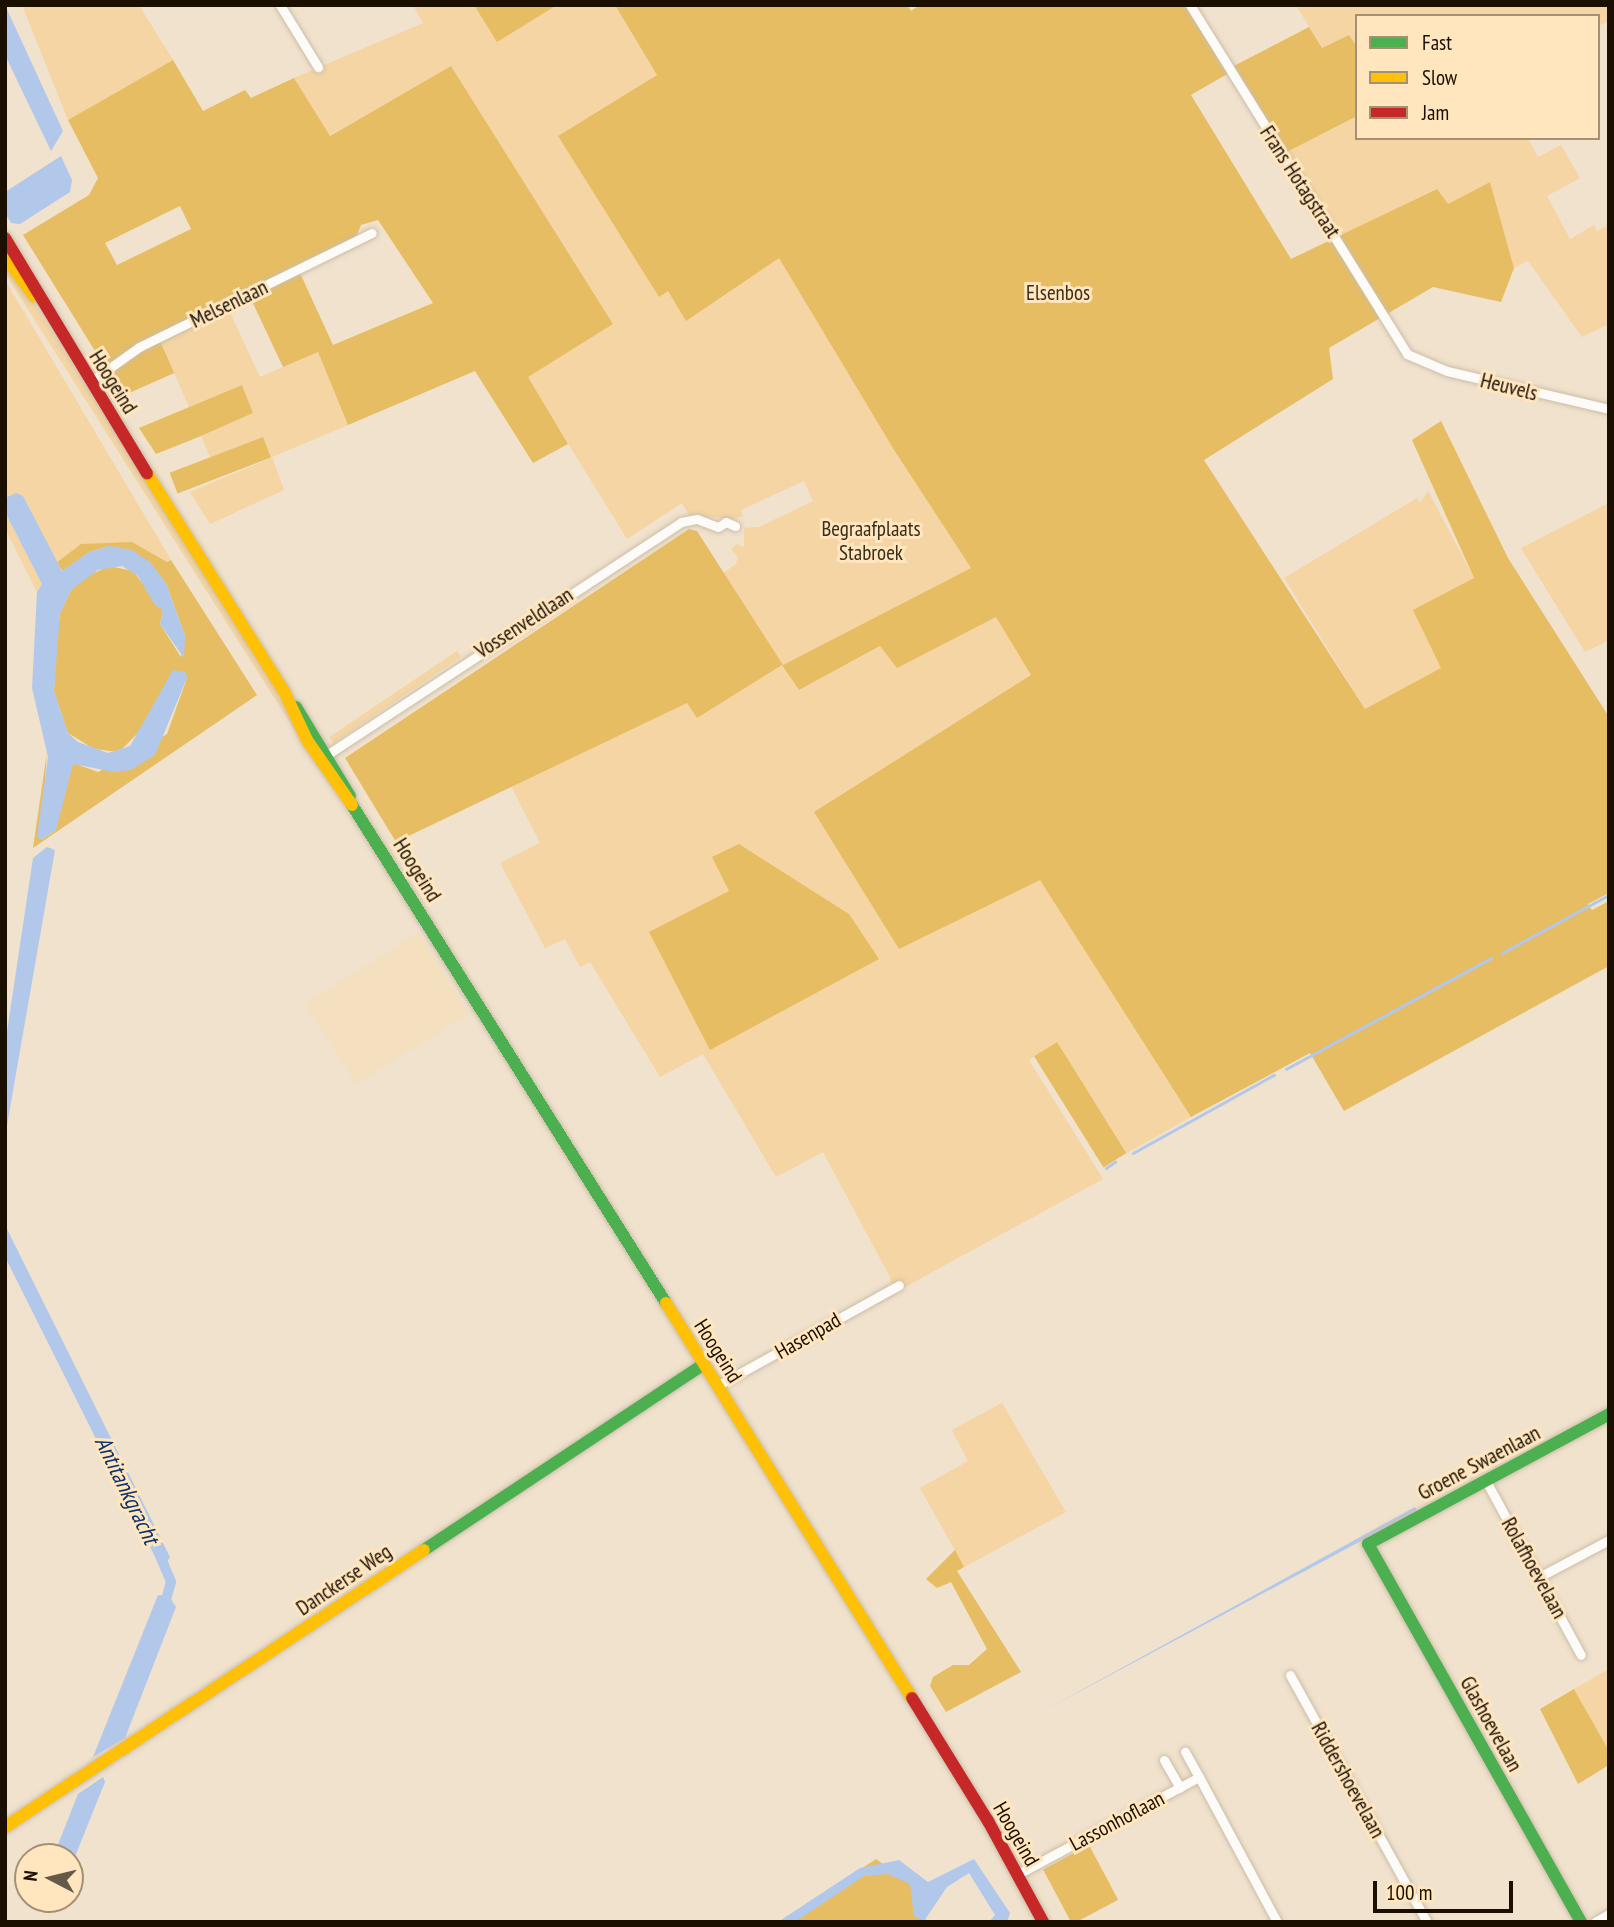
<!DOCTYPE html>
<style>
body{margin:0}
#map{position:relative;width:1614px;height:1927px;overflow:hidden;background:#f0e2cd;font-family:"PT Sans Narrow",sans-serif}
div>[style]{position:absolute}
[style*='--x']{left:calc(var(--x)*1px);top:calc(var(--y)*1px);width:calc(var(--w)*1px);rotate:calc(var(--a)*1deg)}
.built>*{inset:0;background:#f4dfbe;transform-origin:0 0}
.green>*{inset:0;background:#f4d5a3;transform-origin:0 0}
.forest>*{inset:0;background:#e6bd62;transform-origin:0 0}
.water>*{inset:0;background:#b2c8ea}
.stream>*{height:2.5px;margin:-1.25px;padding:0 1.25px;transform-origin:1.25px;border-radius:1.25px;background:#b2c8ea}
.canal>*{height:10px;margin:-5px;padding:0 5px;transform-origin:5px;border-radius:5px;background:#b2c8ea}
.roads{filter:drop-shadow(0 0 2px #ccbea8) drop-shadow(0 0 2px #ccbea8)}
.street>*{height:9px;margin:-4.5px;padding:0 4.5px;transform-origin:4.5px;border-radius:4.5px;background:#fdfbf8}
.fast>*{height:12px;margin:-6px;padding:0 6px;transform-origin:6px;border-radius:6px;background:#4caf50}
.slow>*{height:12px;margin:-6px;padding:0 6px;transform-origin:6px;border-radius:6px;background:#ffc107}
.jam>*{height:12px;margin:-6px;padding:0 6px;transform-origin:6px;border-radius:6px;background:#c62828}
span{translate:-50% -50%;white-space:nowrap;text-align:center;line-height:1.15;-webkit-text-stroke:6px #ffe6be;paint-order:stroke}
.street-label{font-size:21px;color:#1b0f00}
.park-label{font-size:21px;color:#392d19}
.water-label{font-size:23px;color:#0e326d;font-style:italic}
.frame{position:absolute;inset:0;border:7px solid #1b0f00;pointer-events:none}
.legend{position:absolute;left:1355px;top:14px;width:245px;height:126px;box-sizing:border-box;background:#ffe6be;border:2px solid #a49072;margin:0;padding:9px 12px;list-style:none;font-size:21px;color:#1b0f00}
.legend li{display:flex;align-items:center;gap:14px;height:35px}
.legend b{width:35px;border:2px solid #a49072}
.north{position:absolute;left:14px;top:1843px;width:70px;height:70px;box-sizing:border-box;background:#ffe6be;border:2px solid #a49072;border-radius:50%;rotate:277deg;font-size:19px;font-weight:700;line-height:28px;text-align:center;color:#1b0f00}
.north::after{content:'';display:block;margin:auto;width:24px;height:32px;background:#665948;clip-path:polygon(50% 0,100% 100%,50% 72%,0 100%)}
.scale{position:absolute;left:1373px;top:1881px;width:140px;height:32px;box-sizing:border-box;border:4px solid #1b0f00;border-top:0;padding-left:9px;font-size:21px;line-height:24px;white-space:nowrap;color:#1b0f00;-webkit-text-stroke:5px #ffe6be;paint-order:stroke}
</style>
<div id="map">
<div class="built">
<div style="left:418px;top:933px;width:95px;height:133px;rotate:58deg"></div>
</div>
<div class="green">
<div style="clip-path:polygon(22px 5px,139px 5px,173px 60px,68px 120px)"></div>
<div style="clip-path:polygon(413px 5px,474px 5px,497px 41px,557px 5px,615px 5px,657px 75px,558px 136px,658px 295px,668px 291px,687px 320px,779px 257px,894px 450px,971px 568px,783px 665px,799px 690px,881px 646px,897px 667px,996px 616px,1031px 675px,815px 812px,899px 948px,1040px 879px,1191px 1117px,1127px 1153px,1056px 1042px,1029px 1060px,1103px 1179px,892px 1294px,890px 1277px,823px 1152px,776px 1177px,703px 1054px,660px 1077px,590px 962px,580px 967px,565px 939px,545px 948px,500px 863px,540px 843px,511px 786px,687px 703px,697px 718px,782px 665px,723px 573px,736px 564px,738px 557px,731px 549px,737px 544px,744px 547px,744px 528px,759px 527px,813px 501px,804px 481px,741px 510px,743px 516px,735px 519px,689px 515px,682px 503px,627px 539px,527px 377px,613px 324px,451px 66px,329px 136px,294px 78px,423px 23px)"></div>
<div style="clip-path:polygon(1296px 5px,1609px 5px,1609px 21px,1598px 26px,1598px 16px,1357px 16px,1357px 47px,1349px 35px,1322px 48px)"></div>
<div style="clip-path:polygon(1357px 116px,1357px 138px,1528px 138px,1538px 157px,1561px 145px,1580px 178px,1547px 196px,1570px 239px,1594px 225px,1597px 231px,1609px 225px,1609px 324px,1582px 337px,1528px 261px,1514px 268px,1490px 182px,1448px 204px,1436px 189px,1340px 237px,1285px 153px)"></div>
<div style="clip-path:polygon(5px 266px,35px 305px,292px 716px,301px 740px,5px 273px)"></div>
<div style="clip-path:polygon(5px 280px,171px 560px,167px 562px,81px 544px,56px 563px,23px 496px,5px 498px)"></div>
<div style="clip-path:polygon(228px 308px,260px 377px,318px 352px,348px 425px,272px 457px,284px 490px,210px 524px,190px 492px,271px 458px,263px 437px,211px 459px,201px 436px,253px 413px,242px 385px,189px 407px,160px 341px)"></div>
<div style="clip-path:polygon(1428px 491px,1474px 578px,1442px 668px,1365px 709px,1284px 578px,1417px 498px,1420px 503px)"></div>
<div style="clip-path:polygon(1609px 503px,1609px 640px,1585px 652px,1521px 548px)"></div>
<div style="clip-path:polygon(5px 512px,42px 584px,37px 592px,5px 528px)"></div>
<div style="left:457px;top:651px;width:7px;height:154px;rotate:56deg"></div>
<div style="clip-path:polygon(1002px 1403px,1066px 1512px,964px 1567px,920px 1488px,968px 1461px,952px 1430px)"></div>
<div style="clip-path:polygon(1609px 1669px,1609px 1751px,1574px 1689px)"></div>
</div>
<div class="forest">
<div style="clip-path:polygon(474px 5px,557px 5px,497px 42px)"></div>
<div style="clip-path:polygon(615px 5px,907px 5px,911px 11px,920px 5px,1186px 5px,1226px 70px,1309px 27px,1322px 48px,1349px 35px,1357px 47px,1357px 116px,1285px 153px,1234px 70px,1191px 95px,1291px 259px,1437px 189px,1448px 204px,1490px 182px,1514px 268px,1501px 302px,1433px 287px,1329px 348px,1333px 379px,1204px 460px,1365px 709px,1441px 668px,1413px 610px,1474px 578px,1412px 440px,1441px 421px,1508px 558px,1609px 717px,1609px 893px,1588px 904px,1592px 910px,1609px 901px,1609px 966px,1344px 1111px,1310px 1053px,1191px 1117px,1040px 880px,899px 949px,814px 812px,1031px 675px,996px 617px,897px 668px,880px 646px,799px 690px,782px 665px,697px 718px,687px 703px,396px 842px,345px 758px,689px 529px,697px 531px,783px 665px,971px 568px,894px 450px,779px 258px,686px 321px,668px 291px,659px 297px,558px 136px,657px 75px)"></div>
<div style="clip-path:polygon(evenodd,173px 60px,203px 111px,245px 90px,251px 98px,294px 78px,330px 136px,451px 66px,613px 324px,528px 377px,568px 444px,533px 463px,475px 371px,348px 425px,318px 352px,283px 367px,250px 297px,300px 273px,333px 345px,433px 303px,378px 220px,361px 225px,356px 237px,105px 367px,23px 235px,89px 195px,98px 178px,68px 120px,173px 60px,180px 206px,191px 229px,117px 265px,105px 243px,180px 206px)"></div>
<div style="left:160px;top:341px;width:35px;height:66px;rotate:66deg"></div>
<div style="clip-path:polygon(242px 385px,253px 413px,201px 436px,156px 454px,139px 428px)"></div>
<div style="left:263px;top:437px;width:22px;height:100px;rotate:69deg"></div>
<div style="clip-path:polygon(132px 542px,167px 562px,171px 560px,257px 695px,33px 848px,47px 752px,41px 840px,55px 831px,73px 763px,98px 772px,167px 734px,187px 678px,168px 680px,140px 731px,119px 752px,94px 749px,68px 733px,54px 691px,57px 638px,60px 614px,71px 590px,83px 578px,109px 566px,133px 571px,163px 610px,160px 624px,181px 657px,185px 636px,166px 583px,110px 546px,89px 552px,63px 571px,56px 563px,81px 544px)"></div>
<div style="clip-path:polygon(739px 844px,849px 914px,879px 959px,710px 1050px,649px 932px,729px 891px,712px 857px)"></div>
<div style="left:1057px;top:1042px;width:131px;height:27px;rotate:58deg"></div>
<div style="clip-path:polygon(955px 1550px,964px 1567px,957px 1571px,1021px 1672px,946px 1712px,930px 1686px,933px 1677px,953px 1665px,969px 1665px,987px 1649px,951px 1582px,937px 1588px,926px 1579px)"></div>
<div style="clip-path:polygon(1574px 1689px,1609px 1751px,1609px 1765px,1578px 1784px,1540px 1709px)"></div>
<div style="left:1089px;top:1845px;width:62px;height:52px;rotate:62deg"></div>
<div style="clip-path:polygon(876px 1859px,893px 1871px,921px 1881px,926px 1922px,781px 1922px)"></div>
</div>
<div class="water">
<div style="clip-path:polygon(5px 5px,63px 131px,51px 151px,5px 55px)"></div>
<div style="clip-path:polygon(61px 156px,72px 180px,70px 192px,20px 224px,11px 223px,5px 213px,5px 192px)"></div>
<div style="clip-path:polygon(16px 493px,23px 496px,62px 571px,89px 552px,110px 546px,132px 550px,150px 562px,166px 583px,185px 636px,184px 658px,160px 624px,163px 610px,155px 605px,138px 576px,122px 566px,98px 570px,71px 590px,60px 614px,54px 691px,68px 733px,78px 742px,108px 753px,130px 746px,173px 670px,186px 672px,187px 678px,155px 755px,131px 770px,114px 772px,73px 764px,56px 830px,41px 840px,37px 837px,48px 757px,32px 688px,37px 592px,42px 584px,5px 512px,5px 498px)"></div>
<div style="clip-path:polygon(47px 847px,55px 850px,5px 1137px,5px 1045px,33px 858px)"></div>
<div style="clip-path:polygon(5px 1225px,170px 1557px,162px 1571px,5px 1257px)"></div>
<div style="clip-path:polygon(1415px 1507px,1417px 1511px,1045px 1710px)"></div>
<div style="clip-path:polygon(158px 1595px,169px 1596px,176px 1607px,125px 1738px,93px 1757px)"></div>
<div style="clip-path:polygon(103px 1777px,105px 1782px,70px 1869px,70px 1857px,53px 1857px,78px 1794px)"></div>
<div style="clip-path:polygon(974px 1859px,1010px 1913px,1007px 1922px,989px 1922px,995px 1915px,969px 1873px,947px 1887px,924px 1921px,914px 1916px,910px 1884px,888px 1874px,864px 1876px,795px 1922px,778px 1922px,860px 1868px,899px 1860px,928px 1882px)"></div>
</div>
<div class="stream">
<div style="--x:1502;--y:953;--w:122;--a:-28.5"></div>
<div style="--x:1286;--y:1069;--w:233;--a:-28.4"></div>
<div style="--x:1133;--y:1153;--w:161;--a:-29"></div>
<div style="--x:1106;--y:1168;--w:11;--a:-34"></div>
</div>
<div class="canal">
<div style="--x:161;--y:1558;--w:26;--a:67"></div>
<div style="--x:171;--y:1582;--w:25;--a:106"></div>
</div>
<div class="roads">
<div class="street">
<div style="--x:280;--y:5;--w:73;--a:58.5"></div>
<div style="--x:1190;--y:5;--w:411;--a:58.1"></div>
<div style="--x:1407;--y:354;--w:43;--a:23"></div>
<div style="--x:1447;--y:371;--w:166;--a:13.2"></div>
<div style="--x:90;--y:382;--w:60;--a:-35.5"></div>
<div style="--x:139;--y:347;--w:259;--a:-26.1"></div>
<div style="--x:322;--y:758;--w:430;--a:-33.3"></div>
<div style="--x:681;--y:522;--w:16;--a:-11"></div>
<div style="--x:697;--y:519;--w:22;--a:21"></div>
<div style="--x:718;--y:527;--w:9;--a:-32"></div>
<div style="--x:726;--y:522;--w:10;--a:24"></div>
<div style="--x:717;--y:1386;--w:208;--a:-29"></div>
<div style="--x:1486;--y:1481;--w:198;--a:61.4"></div>
<div style="--x:1539;--y:1577;--w:79;--a:-27.9"></div>
<div style="--x:1290;--y:1675;--w:282;--a:61"></div>
<div style="--x:1164;--y:1760;--w:32;--a:60"></div>
<div style="--x:1199;--y:1777;--w:165;--a:61.7"></div>
<div style="--x:1018;--y:1874;--w:205;--a:-28.2"></div>
<div style="--x:1199;--y:1777;--w:29;--a:-119"></div>
<div style="--x:1595;--y:1922;--w:16;--a:-30"></div>
</div>
<div class="fast">
<div style="--x:296;--y:707;--w:104;--a:58.8"></div>
<div style="--x:352;--y:805;--w:589;--a:57.77"></div>
<div style="--x:424;--y:1550;--w:336;--a:-33.6"></div>
<div style="--x:1581;--y:1922;--w:434;--a:-119.4"></div>
<div style="--x:1368;--y:1544;--w:274;--a:-28.3"></div>
</div>
<div class="slow">
<div style="--x:5;--y:257;--w:49;--a:53.4"></div>
<div style="--x:147;--y:473;--w:260;--a:57.9"></div>
<div style="--x:285;--y:693;--w:52;--a:64.9"></div>
<div style="--x:307;--y:740;--w:79;--a:55.3"></div>
<div style="--x:666;--y:1303;--w:465;--a:58.1"></div>
<div style="--x:5;--y:1827;--w:502;--a:-33.47"></div>
</div>
<div class="jam">
<div style="--x:5;--y:238;--w:275;--a:58.9"></div>
<div style="--x:912;--y:1698;--w:145;--a:58.3"></div>
<div style="--x:988;--y:1821;--w:115;--a:61.4"></div>
</div>
</div>
<div class="street-label">
<span style="left:1300px;top:182px;rotate:57deg">Frans Hotagstraat</span>
<span style="left:229px;top:304px;rotate:-26deg">Melsenlaan</span>
<span style="left:113px;top:382px;rotate:58deg">Hoogeind</span>
<span style="left:1509px;top:387px;rotate:14deg">Heuvels</span>
<span style="left:524px;top:623px;rotate:-33deg">Vossenveldlaan</span>
<span style="left:417px;top:870px;rotate:58deg">Hoogeind</span>
<span style="left:808px;top:1336px;rotate:-30deg">Hasenpad</span>
<span style="left:718px;top:1351px;rotate:58deg">Hoogeind</span>
<span style="left:1479px;top:1463px;rotate:-28deg">Groene Swaenlaan</span>
<span style="left:1534px;top:1568px;rotate:61deg">Rolafhoevelaan</span>
<span style="left:344px;top:1580px;rotate:-34deg">Danckerse Weg</span>
<span style="left:1491px;top:1724px;rotate:61deg">Glashoevelaan</span>
<span style="left:1348px;top:1780px;rotate:61deg">Riddershoevelaan</span>
<span style="left:1117px;top:1821px;rotate:-28deg">Lassonhoflaan</span>
<span style="left:1016px;top:1834px;rotate:60deg">Hoogeind</span>
</div>
<div class="park-label">
<span style="left:1058px;top:293px">Elsenbos</span>
<span style="left:871px;top:541px">Begraafplaats<br>Stabroek</span>
</div>
<div class="water-label">
<span style="left:127px;top:1490px;rotate:64deg">Antitankgracht</span>
</div>
<div class="frame"></div>
<ul class="legend">
<li><b style="height:9px;background:#4caf50"></b>Fast</li>
<li><b style="height:9px;background:#ffc107"></b>Slow</li>
<li><b style="height:9px;background:#c62828"></b>Jam</li>
</ul>
<div class="north">N</div>
<div class="scale">100 m</div>
</div>
